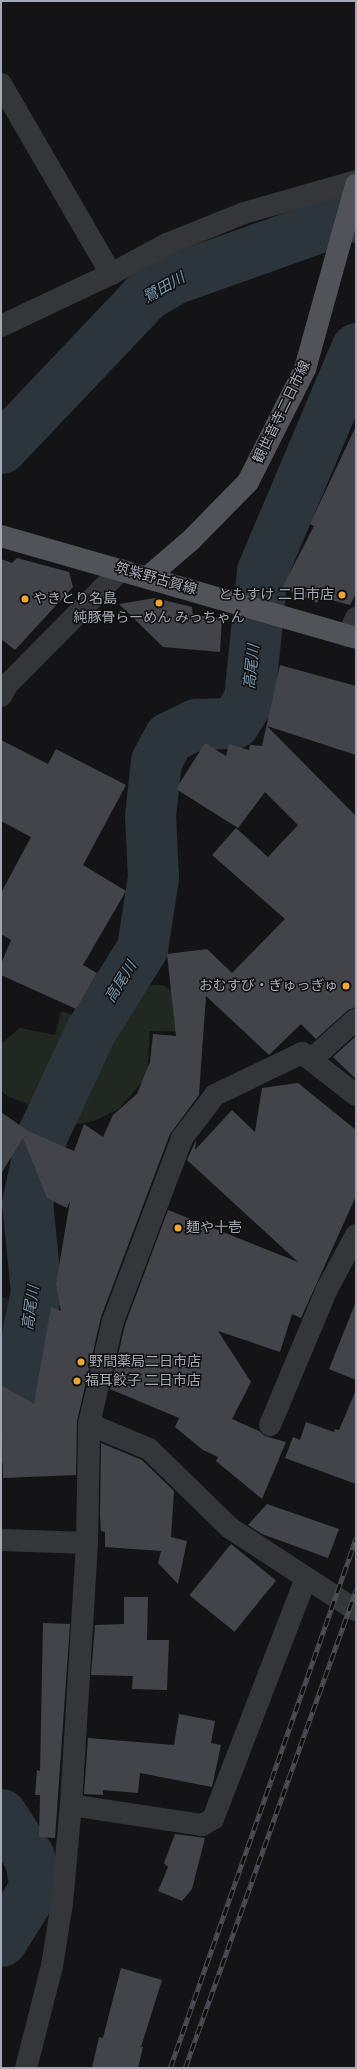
<!DOCTYPE html>
<meta charset="utf-8">
<style>
body{margin:0}
#map{position:relative;width:357px;height:2069px;overflow:hidden;background:#141416;font-family:"Varela Round","Noto Sans JP",sans-serif}
div>[style]{position:absolute}
[style*='--x']{left:calc(var(--x)*1px);top:calc(var(--y)*1px);width:calc(var(--w)*1px);rotate:calc(var(--a)*1deg)}
.built>*{inset:0;background:#202023}
.green>*{inset:0;background:#202821}
.river>*{height:51px;margin:-25.5px;padding:0 25.5px;transform-origin:25.5px;border-radius:25.5px;background:#2c353b}
.building>*{inset:0;background:#434449;transform-origin:0 0}
.minor>*{height:22px;margin:-11px;padding:0 11px;transform-origin:11px;border-radius:11px;background:#35363a}
.major>*{height:22px;margin:-11px;padding:0 11px;transform-origin:11px;border-radius:11px;background:#515359}
.rail>*{height:4.5px;margin-top:-2.25px;transform-origin:0;background:repeating-linear-gradient(90deg,#0f0f10 0 9px,#4c4e53 0 18px);box-sizing:border-box;border-block:1px solid #4c4e53}
.dots>*{width:11px;height:11px;translate:-50% -50%;box-sizing:border-box;border:2px solid #0f0f10;border-radius:50%}
span{translate:-50% -50%;white-space:nowrap;text-align:center;line-height:1.15;-webkit-text-stroke:3px #0f0f10;paint-order:stroke}
.street-label{font-size:14px;color:#a5abb6}
.poi-label{font-size:14px;color:#a5abb6}
.right{translate:-100% -50%;text-align:right}
.left{translate:0 -50%;text-align:left}
.water-label{font-size:15px;color:#7c9bb1;font-style:italic}
.frame{position:absolute;inset:0;border:2px solid #a5abb6;pointer-events:none}
</style>
<div id="map">
<div class="built">
<div style="clip-path:polygon(1px 1296px,23px 1307px,1px 1400px)"></div>
</div>
<div class="green">
<div style="clip-path:polygon(111px 975px,138px 998px,151px 985px,163px 985px,185px 1000px,193px 1032px,150px 1031px,147px 1076px,119px 1109px,94px 1121px,60px 1127px,25px 1103px,5px 1095px,1px 1089px,1px 1044px,20px 1028px,55px 1035px,61px 1011px,73px 1015px,98px 981px)"></div>
</div>
<div class="river">
<div style="--x:1;--y:448;--w:209;--a:-46.5"></div>
<div style="--x:145;--y:296;--w:33;--a:-31"></div>
<div style="--x:173;--y:279;--w:194;--a:-19.6"></div>
<div style="--x:1;--y:1437;--w:28;--a:-67"></div>
<div style="--x:12;--y:1411;--w:122;--a:-78.7"></div>
<div style="--x:36;--y:1291;--w:88;--a:-95.8"></div>
<div style="--x:27;--y:1203;--w:70;--a:-77.6"></div>
<div style="--x:42;--y:1135;--w:114;--a:-65"></div>
<div style="--x:90;--y:1032;--w:99;--a:-58.2"></div>
<div style="--x:142;--y:948;--w:72;--a:-81.2"></div>
<div style="--x:153;--y:877;--w:61;--a:-92.8"></div>
<div style="--x:150;--y:816;--w:55;--a:-83.8"></div>
<div style="--x:156;--y:761;--w:27;--a:-62"></div>
<div style="--x:169;--y:737;--w:30;--a:-26"></div>
<div style="--x:196;--y:724;--w:38;--a:-2"></div>
<div style="--x:234;--y:723;--w:28;--a:-58"></div>
<div style="--x:249;--y:699;--w:129;--a:-84.2"></div>
<div style="--x:262;--y:571;--w:242;--a:-67.1"></div>
<div style="--x:1;--y:1814;--w:51;--a:56.9"></div>
<div style="--x:29;--y:1857;--w:25;--a:78"></div>
<div style="--x:34;--y:1881;--w:9;--a:96"></div>
<div style="--x:33;--y:1890;--w:60;--a:122.1"></div>
</div>
<div class="building">
<div style="clip-path:polygon(356px 426px,356px 593px,350px 605px,320px 597px,317px 603px,282px 588px,314px 526px,310px 524px)"></div>
<div style="clip-path:polygon(17px 558px,69px 572px,73px 587px,15px 650px,1px 639px,1px 559px,12px 563px)"></div>
<div style="clip-path:polygon(155px 598px,192px 607px,193px 615px,222px 618px,220px 652px,163px 647px,119px 604px)"></div>
<div style="clip-path:polygon(280px 665px,356px 686px,356px 755px,267px 726px,356px 816px,356px 1007px,348px 1010px,316px 1039px,301px 1024px,269px 1055px,206px 996px,199px 1095px,170px 1134px,101px 1317px,77px 1421px,76px 1475px,3px 1478px,1px 1385px,34px 1404px,51px 1307px,61px 1311px,56px 1284px,70px 1201px,67px 1208px,47px 1198px,23px 1138px,1px 1174px,1px 1112px,28px 1131px,74px 1151px,84px 1124px,103px 1137px,113px 1115px,137px 1094px,150px 1062px,153px 1034px,176px 1036px,167px 954px,207px 949px,232px 973px,285px 919px,212px 855px,236px 828px,268px 857px,298px 825px,265px 792px,238px 828px,176px 789px,205px 743px,226px 756px,229px 744px,249px 750px,250px 745px,262px 746px)"></div>
<div style="clip-path:polygon(1px 740px,48px 764px,56px 749px,126px 785px,83px 865px,126px 891px,83px 965px,97px 973px,76px 1009px,1px 975px,1px 964px,11px 940px,1px 934px,1px 893px,31px 837px,1px 821px)"></div>
<div style="clip-path:polygon(356px 1036px,356px 1079px,333px 1057px)"></div>
<div style="clip-path:polygon(298px 1083px,356px 1130px,356px 1196px,301px 1318px,292px 1314px,280px 1352px,218px 1331px,251px 1382px,232px 1419px,259px 1431px,265px 1436px,286px 1442px,262px 1499px,216px 1461px,218px 1457px,203px 1450px,175px 1427px,179px 1418px,110px 1389px,125px 1325px,168px 1210px,298px 1262px,187px 1160px,196px 1140px,195px 1150px,232px 1110px,255px 1132px,262px 1088px)"></div>
<div style="clip-path:polygon(355px 1304px,356px 1304px,356px 1380px,329px 1369px)"></div>
<div style="clip-path:polygon(356px 1390px,356px 1484px,285px 1458px,293px 1437px,300px 1440px,306px 1422px,334px 1432px,335px 1429px,339px 1430px)"></div>
<div style="clip-path:polygon(101px 1443px,142px 1460px,174px 1491px,171px 1537px,187px 1541px,178px 1584px,158px 1563px,161px 1551px,105px 1547px,105px 1532px,101px 1531px,100px 1516px)"></div>
<div style="clip-path:polygon(267px 1504px,339px 1529px,328px 1558px,262px 1534px,248px 1525px)"></div>
<div style="left:231px;top:1544px;width:58px;height:66px;rotate:39deg"></div>
<div style="clip-path:polygon(124px 1597px,148px 1597px,147px 1640px,169px 1640px,167px 1690px,132px 1689px,133px 1676px,91px 1675px,95px 1625px,124px 1624px)"></div>
<div style="clip-path:polygon(43px 1623px,70px 1624px,55px 1838px,39px 1837px,40px 1795px,35px 1795px,37px 1770px,40px 1771px)"></div>
<div style="clip-path:polygon(179px 1714px,215px 1721px,211px 1743px,221px 1745px,212px 1787px,140px 1773px,138px 1793px,103px 1790px,103px 1795px,84px 1794px,88px 1738px,174px 1745px)"></div>
<div style="clip-path:polygon(175px 1834px,205px 1838px,192px 1889px,182px 1901px,158px 1891px,168px 1867px,164px 1863px)"></div>
<div style="clip-path:polygon(121px 1968px,162px 1980px,141px 2047px,143px 2047px,138px 2068px,92px 2068px,99px 2037px,103px 2038px)"></div>
</div>
<div class="minor">
<div style="--x:1;--y:84;--w:220;--a:59.9"></div>
<div style="--x:111;--y:274;--w:64;--a:-28.2"></div>
<div style="--x:167;--y:244;--w:83;--a:-21.9"></div>
<div style="--x:244;--y:213;--w:116;--a:-15.9"></div>
<div style="--x:1;--y:326;--w:122;--a:-25.3"></div>
<div style="--x:348;--y:636;--w:20;--a:-66"></div>
<div style="--x:1;--y:696;--w:13;--a:-61"></div>
<div style="--x:7;--y:685;--w:162;--a:-45.3"></div>
<div style="--x:312;--y:1059;--w:59;--a:-42.3"></div>
<div style="--x:89;--y:1424;--w:65;--a:22.6"></div>
<div style="--x:149;--y:1449;--w:113;--a:44.3"></div>
<div style="--x:230;--y:1528;--w:150;--a:33.1"></div>
<div style="--x:270;--y:1425;--w:147;--a:-67.3"></div>
<div style="--x:327;--y:1289;--w:61;--a:-61.8"></div>
<div style="--x:1;--y:1540;--w:86;--a:2"></div>
<div style="--x:71;--y:1805;--w:133;--a:8.7"></div>
<div style="--x:202;--y:1825;--w:13;--a:-29"></div>
<div style="--x:213;--y:1819;--w:256;--a:-68.9"></div>
<div style="--x:26;--y:2068;--w:105;--a:-75.7"></div>
<div style="--x:52;--y:1966;--w:64;--a:-81"></div>
<div style="--x:62;--y:1903;--w:98;--a:-84.8"></div>
<div style="--x:71;--y:1805;--w:262;--a:-86.5"></div>
<div style="--x:87;--y:1543;--w:119;--a:-89"></div>
<div style="--x:89;--y:1424;--w:106;--a:-76.9"></div>
<div style="--x:113;--y:1321;--w:196;--a:-69.3"></div>
<div style="--x:182;--y:1138;--w:54;--a:-52.5"></div>
<div style="--x:215;--y:1095;--w:97;--a:-25.8"></div>
<div style="--x:302;--y:1053;--w:68;--a:37.9"></div>
</div>
<div class="major">
<div style="--x:1;--y:536;--w:369;--a:16"></div>
<div style="--x:148;--y:577;--w:57;--a:-40.7"></div>
<div style="--x:191;--y:540;--w:81;--a:-45.5"></div>
<div style="--x:248;--y:482;--w:127;--a:-63.2"></div>
<div style="--x:305;--y:369;--w:191;--a:-74.5"></div>
</div>
<div class="rail">
<div style="--x:170;--y:2068;--w:562;--a:-70.66"></div>
<div style="--x:185;--y:2068;--w:508;--a:-70.32"></div>
</div>
<div class="dots">
<div style="left:342px;top:595px;background:#f1a630"></div>
<div style="left:25px;top:599px;background:#f1a630"></div>
<div style="left:159px;top:603px;background:#f1a630"></div>
<div style="left:346px;top:986px;background:#f1a630"></div>
<div style="left:178px;top:1228px;background:#f1a630"></div>
<div style="left:81px;top:1362px;background:#f1a630"></div>
<div style="left:77px;top:1381px;background:#f1a630"></div>
</div>
<div class="street-label">
<span style="left:282px;top:412px;rotate:-64deg">観世音寺二日市線</span>
<span style="left:156px;top:579px;rotate:16deg">筑紫野古賀線</span>
</div>
<div class="poi-label">
<span class="right" style="left:334px;top:595px">ともすけ 二日市店</span>
<span class="left" style="left:33px;top:599px">やきとり名島</span>
<span style="left:159px;top:618px">純豚骨らーめん みっちゃん</span>
<span class="right" style="left:338px;top:986px">おむすび・ぎゅっぎゅ</span>
<span class="left" style="left:186px;top:1228px">麺や十壱</span>
<span class="left" style="left:89px;top:1362px">野間薬局二日市店</span>
<span class="left" style="left:85px;top:1381px">福耳餃子 二日市店</span>
</div>
<div class="water-label">
<span style="left:164px;top:288px;rotate:-30deg">鷺田川</span>
<span style="left:252px;top:667px;rotate:-84deg">高尾川</span>
<span style="left:121px;top:982px;rotate:-58deg">高尾川</span>
<span style="left:31px;top:1308px;rotate:-82deg">高尾川</span>
</div>
<div class="frame"></div>
</div>
